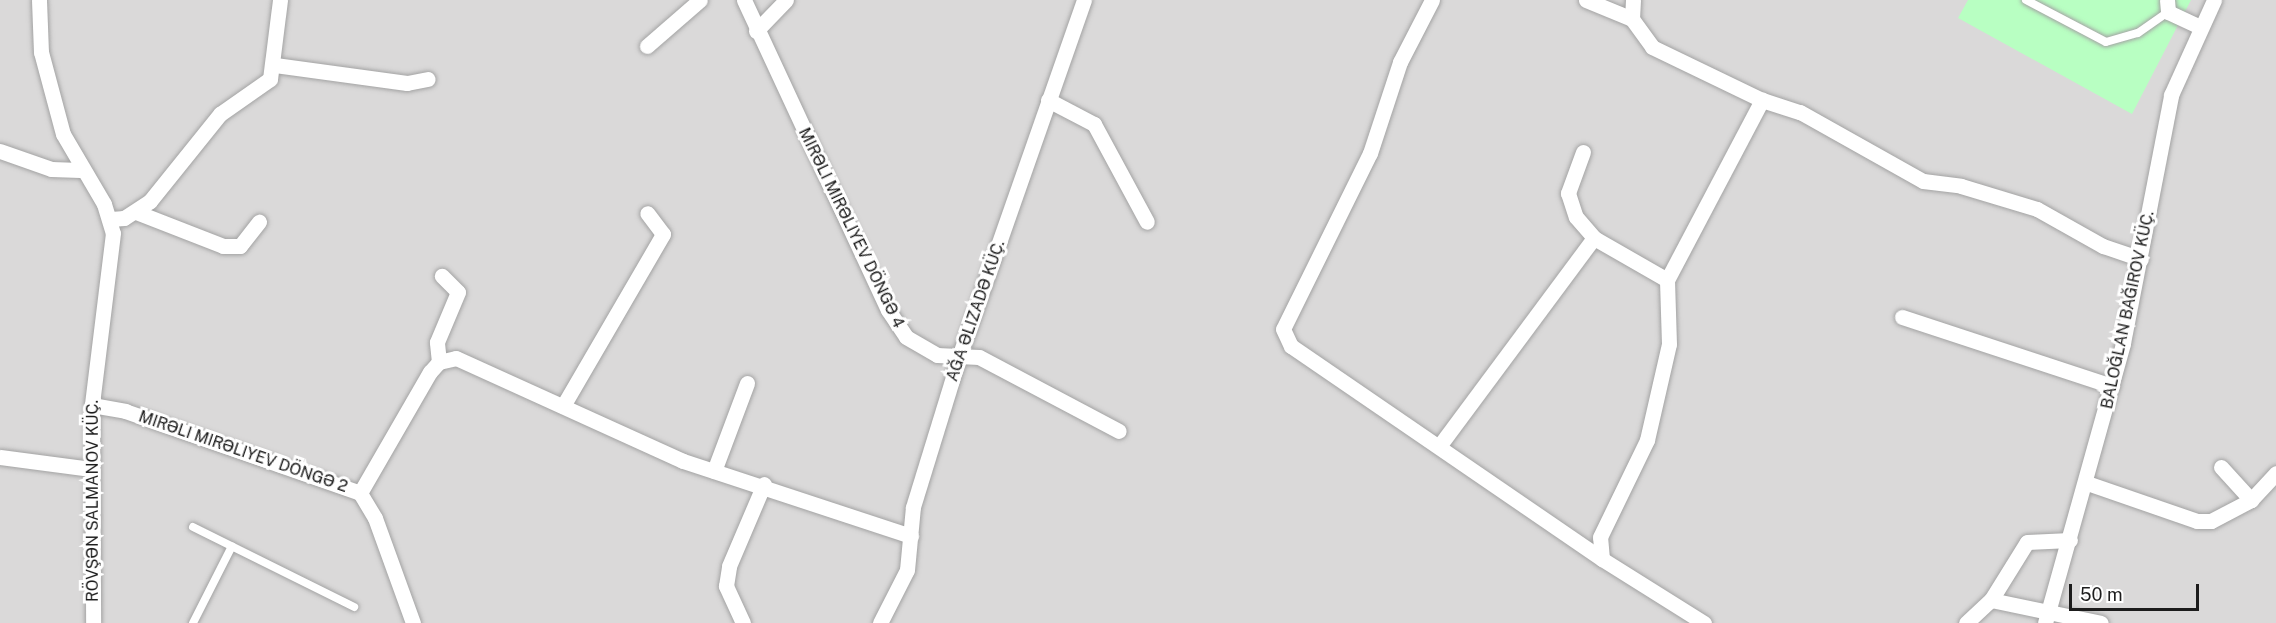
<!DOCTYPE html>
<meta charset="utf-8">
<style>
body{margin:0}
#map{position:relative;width:2276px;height:623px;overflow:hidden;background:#efebe1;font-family:"Public Sans",sans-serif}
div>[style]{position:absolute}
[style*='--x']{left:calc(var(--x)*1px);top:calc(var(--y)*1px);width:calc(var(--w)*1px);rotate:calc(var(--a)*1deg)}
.residential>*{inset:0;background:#dad9d9;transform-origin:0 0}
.park>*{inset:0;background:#b8ffc2}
.roads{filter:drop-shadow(0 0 2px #a3a3a3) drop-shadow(0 0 2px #a3a3a3)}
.lane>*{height:8px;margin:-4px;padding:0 4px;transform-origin:4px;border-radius:4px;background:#fff}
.street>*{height:15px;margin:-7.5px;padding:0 7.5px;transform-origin:7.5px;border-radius:7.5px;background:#fff}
span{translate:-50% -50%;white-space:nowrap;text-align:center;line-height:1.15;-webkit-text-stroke:6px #fff;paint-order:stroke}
.street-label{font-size:16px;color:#1c1c1c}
.scale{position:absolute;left:2069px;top:584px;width:130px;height:27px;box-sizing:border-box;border:3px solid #1c1c1c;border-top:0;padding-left:8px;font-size:18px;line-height:21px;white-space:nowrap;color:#1c1c1c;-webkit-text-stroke:4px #fff;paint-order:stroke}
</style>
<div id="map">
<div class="residential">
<div style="left:0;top:0;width:2276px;height:623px"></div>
</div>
<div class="park">
<div style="clip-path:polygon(1968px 0,2191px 0,2132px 114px,1958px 18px)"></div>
</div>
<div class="roads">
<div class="lane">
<div style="--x:2026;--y:0;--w:90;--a:27.7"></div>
<div style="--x:2106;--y:42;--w:33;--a:-16"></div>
<div style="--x:2138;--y:33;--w:37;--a:-35"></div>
<div style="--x:193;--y:527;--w:180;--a:26.4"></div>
<div style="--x:193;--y:623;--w:86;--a:-63.1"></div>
</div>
<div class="street">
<div style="--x:39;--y:0;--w:52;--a:87.8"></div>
<div style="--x:41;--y:52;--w:85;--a:75"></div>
<div style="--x:63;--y:134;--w:81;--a:59.6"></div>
<div style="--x:104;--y:204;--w:30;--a:73"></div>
<div style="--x:113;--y:233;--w:173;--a:97"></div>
<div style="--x:92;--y:405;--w:218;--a:89.7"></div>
<div style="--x:744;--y:0;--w:342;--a:65.1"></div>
<div style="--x:888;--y:310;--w:32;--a:56"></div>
<div style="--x:906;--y:337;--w:36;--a:30"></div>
<div style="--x:937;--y:355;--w:42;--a:2.7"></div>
<div style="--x:979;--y:357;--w:158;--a:27.9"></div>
<div style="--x:1432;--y:0;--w:70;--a:117.3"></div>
<div style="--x:1400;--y:62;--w:96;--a:108.2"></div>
<div style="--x:1370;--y:153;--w:196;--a:116.3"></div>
<div style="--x:1283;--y:329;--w:19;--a:65"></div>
<div style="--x:1291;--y:346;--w:377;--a:34.4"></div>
<div style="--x:1586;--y:0;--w:50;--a:22.4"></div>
<div style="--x:1632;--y:19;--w:34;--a:54"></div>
<div style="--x:1652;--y:47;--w:122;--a:25.7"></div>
<div style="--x:1762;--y:100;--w:40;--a:18"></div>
<div style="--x:1800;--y:112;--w:141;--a:29.3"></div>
<div style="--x:1923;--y:181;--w:38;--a:7"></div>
<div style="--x:1961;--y:186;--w:79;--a:16.8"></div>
<div style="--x:2037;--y:209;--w:76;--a:29.3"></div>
<div style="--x:2103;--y:246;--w:40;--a:18.9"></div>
<div style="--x:2167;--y:0;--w:12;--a:85"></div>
<div style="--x:2168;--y:12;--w:35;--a:25"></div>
<div style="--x:1632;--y:19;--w:19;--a:-87"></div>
<div style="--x:756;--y:31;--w:43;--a:-45.9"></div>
<div style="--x:647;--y:46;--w:70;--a:-41"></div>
<div style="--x:275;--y:65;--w:133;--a:7.8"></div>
<div style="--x:407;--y:83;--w:21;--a:-11"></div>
<div style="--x:1048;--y:100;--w:52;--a:27.6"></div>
<div style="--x:1094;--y:124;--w:111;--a:61.6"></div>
<div style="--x:0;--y:151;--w:54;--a:19.4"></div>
<div style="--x:51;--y:169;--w:29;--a:2"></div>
<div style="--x:1583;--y:152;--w:44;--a:110.1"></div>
<div style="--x:1568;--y:193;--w:25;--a:72"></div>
<div style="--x:1576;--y:217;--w:28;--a:49"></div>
<div style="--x:1594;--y:238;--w:84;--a:29.9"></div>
<div style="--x:136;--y:212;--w:93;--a:21.3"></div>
<div style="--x:223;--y:246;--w:17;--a:0"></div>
<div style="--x:240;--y:246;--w:31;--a:-52"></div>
<div style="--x:111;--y:219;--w:13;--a:-4"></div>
<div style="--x:124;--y:218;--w:31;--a:-33"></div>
<div style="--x:150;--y:201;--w:112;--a:-51.2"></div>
<div style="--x:220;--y:114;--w:61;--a:-35"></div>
<div style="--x:270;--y:79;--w:80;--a:-82.8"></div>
<div style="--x:1902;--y:317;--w:221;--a:18.2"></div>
<div style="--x:439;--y:362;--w:20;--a:-96"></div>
<div style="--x:437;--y:342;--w:54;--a:-67.2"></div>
<div style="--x:458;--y:292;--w:23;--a:-135"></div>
<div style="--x:92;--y:405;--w:34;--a:10"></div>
<div style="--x:125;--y:411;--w:249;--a:19.2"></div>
<div style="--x:360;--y:493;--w:29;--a:59"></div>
<div style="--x:375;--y:518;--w:112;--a:70.1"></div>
<div style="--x:563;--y:406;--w:199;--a:-59.8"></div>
<div style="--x:663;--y:234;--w:26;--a:-127"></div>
<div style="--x:1440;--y:445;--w:258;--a:-53.4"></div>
<div style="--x:0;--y:457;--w:92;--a:7.5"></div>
<div style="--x:2221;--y:467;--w:45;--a:47.7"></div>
<div style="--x:714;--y:471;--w:94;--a:-69.4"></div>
<div style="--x:2087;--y:483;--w:116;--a:19.1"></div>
<div style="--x:2197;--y:521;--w:14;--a:0"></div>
<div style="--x:2211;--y:521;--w:45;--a:-27.7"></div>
<div style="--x:2251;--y:500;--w:37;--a:-47"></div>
<div style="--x:360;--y:493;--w:140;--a:-60"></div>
<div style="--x:430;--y:372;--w:13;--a:-48"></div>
<div style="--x:439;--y:362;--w:17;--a:-13"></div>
<div style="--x:456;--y:358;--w:249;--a:24.4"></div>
<div style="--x:683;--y:461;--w:240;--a:18.2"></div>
<div style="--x:1991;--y:600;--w:68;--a:-58.2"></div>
<div style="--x:2027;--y:542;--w:43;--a:-2.7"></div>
<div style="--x:743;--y:623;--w:41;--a:-114.7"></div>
<div style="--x:726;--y:586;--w:20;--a:-81"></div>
<div style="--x:729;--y:566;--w:89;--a:-66.9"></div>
<div style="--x:880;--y:623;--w:59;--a:-63"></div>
<div style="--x:907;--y:570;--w:63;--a:-84.6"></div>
<div style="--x:913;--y:507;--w:160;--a:-72.9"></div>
<div style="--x:960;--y:354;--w:375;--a:-70.7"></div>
<div style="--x:1704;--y:623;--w:120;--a:-147.9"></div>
<div style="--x:1602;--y:559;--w:22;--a:-95"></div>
<div style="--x:1600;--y:537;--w:108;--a:-64.1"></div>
<div style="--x:1647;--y:440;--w:98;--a:-77.1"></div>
<div style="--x:1669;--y:344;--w:64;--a:-91.8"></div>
<div style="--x:1667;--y:280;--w:204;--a:-62.2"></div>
<div style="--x:1966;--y:623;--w:34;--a:-43"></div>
<div style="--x:1991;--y:600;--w:112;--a:11.8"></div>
<div style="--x:2045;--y:623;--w:291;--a:-74.4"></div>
<div style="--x:2123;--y:343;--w:253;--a:-79"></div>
<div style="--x:2171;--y:95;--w:104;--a:-65.6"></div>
</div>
</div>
<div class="street-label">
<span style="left:851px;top:228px;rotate:64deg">MIRƏLI MIRƏLIYEV DÖNGƏ 4</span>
<span style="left:2128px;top:310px;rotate:-78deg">BALOĞLAN BAĞIROV KÜÇ.</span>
<span style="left:976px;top:311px;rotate:-71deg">AĞA ƏLIZADƏ KÜÇ.</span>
<span style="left:243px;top:452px;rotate:19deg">MIRƏLI MIRƏLIYEV DÖNGƏ 2</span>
<span style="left:93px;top:501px;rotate:-90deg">RÖVŞƏN SALMANOV KÜÇ.</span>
</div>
<div class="scale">50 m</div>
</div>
